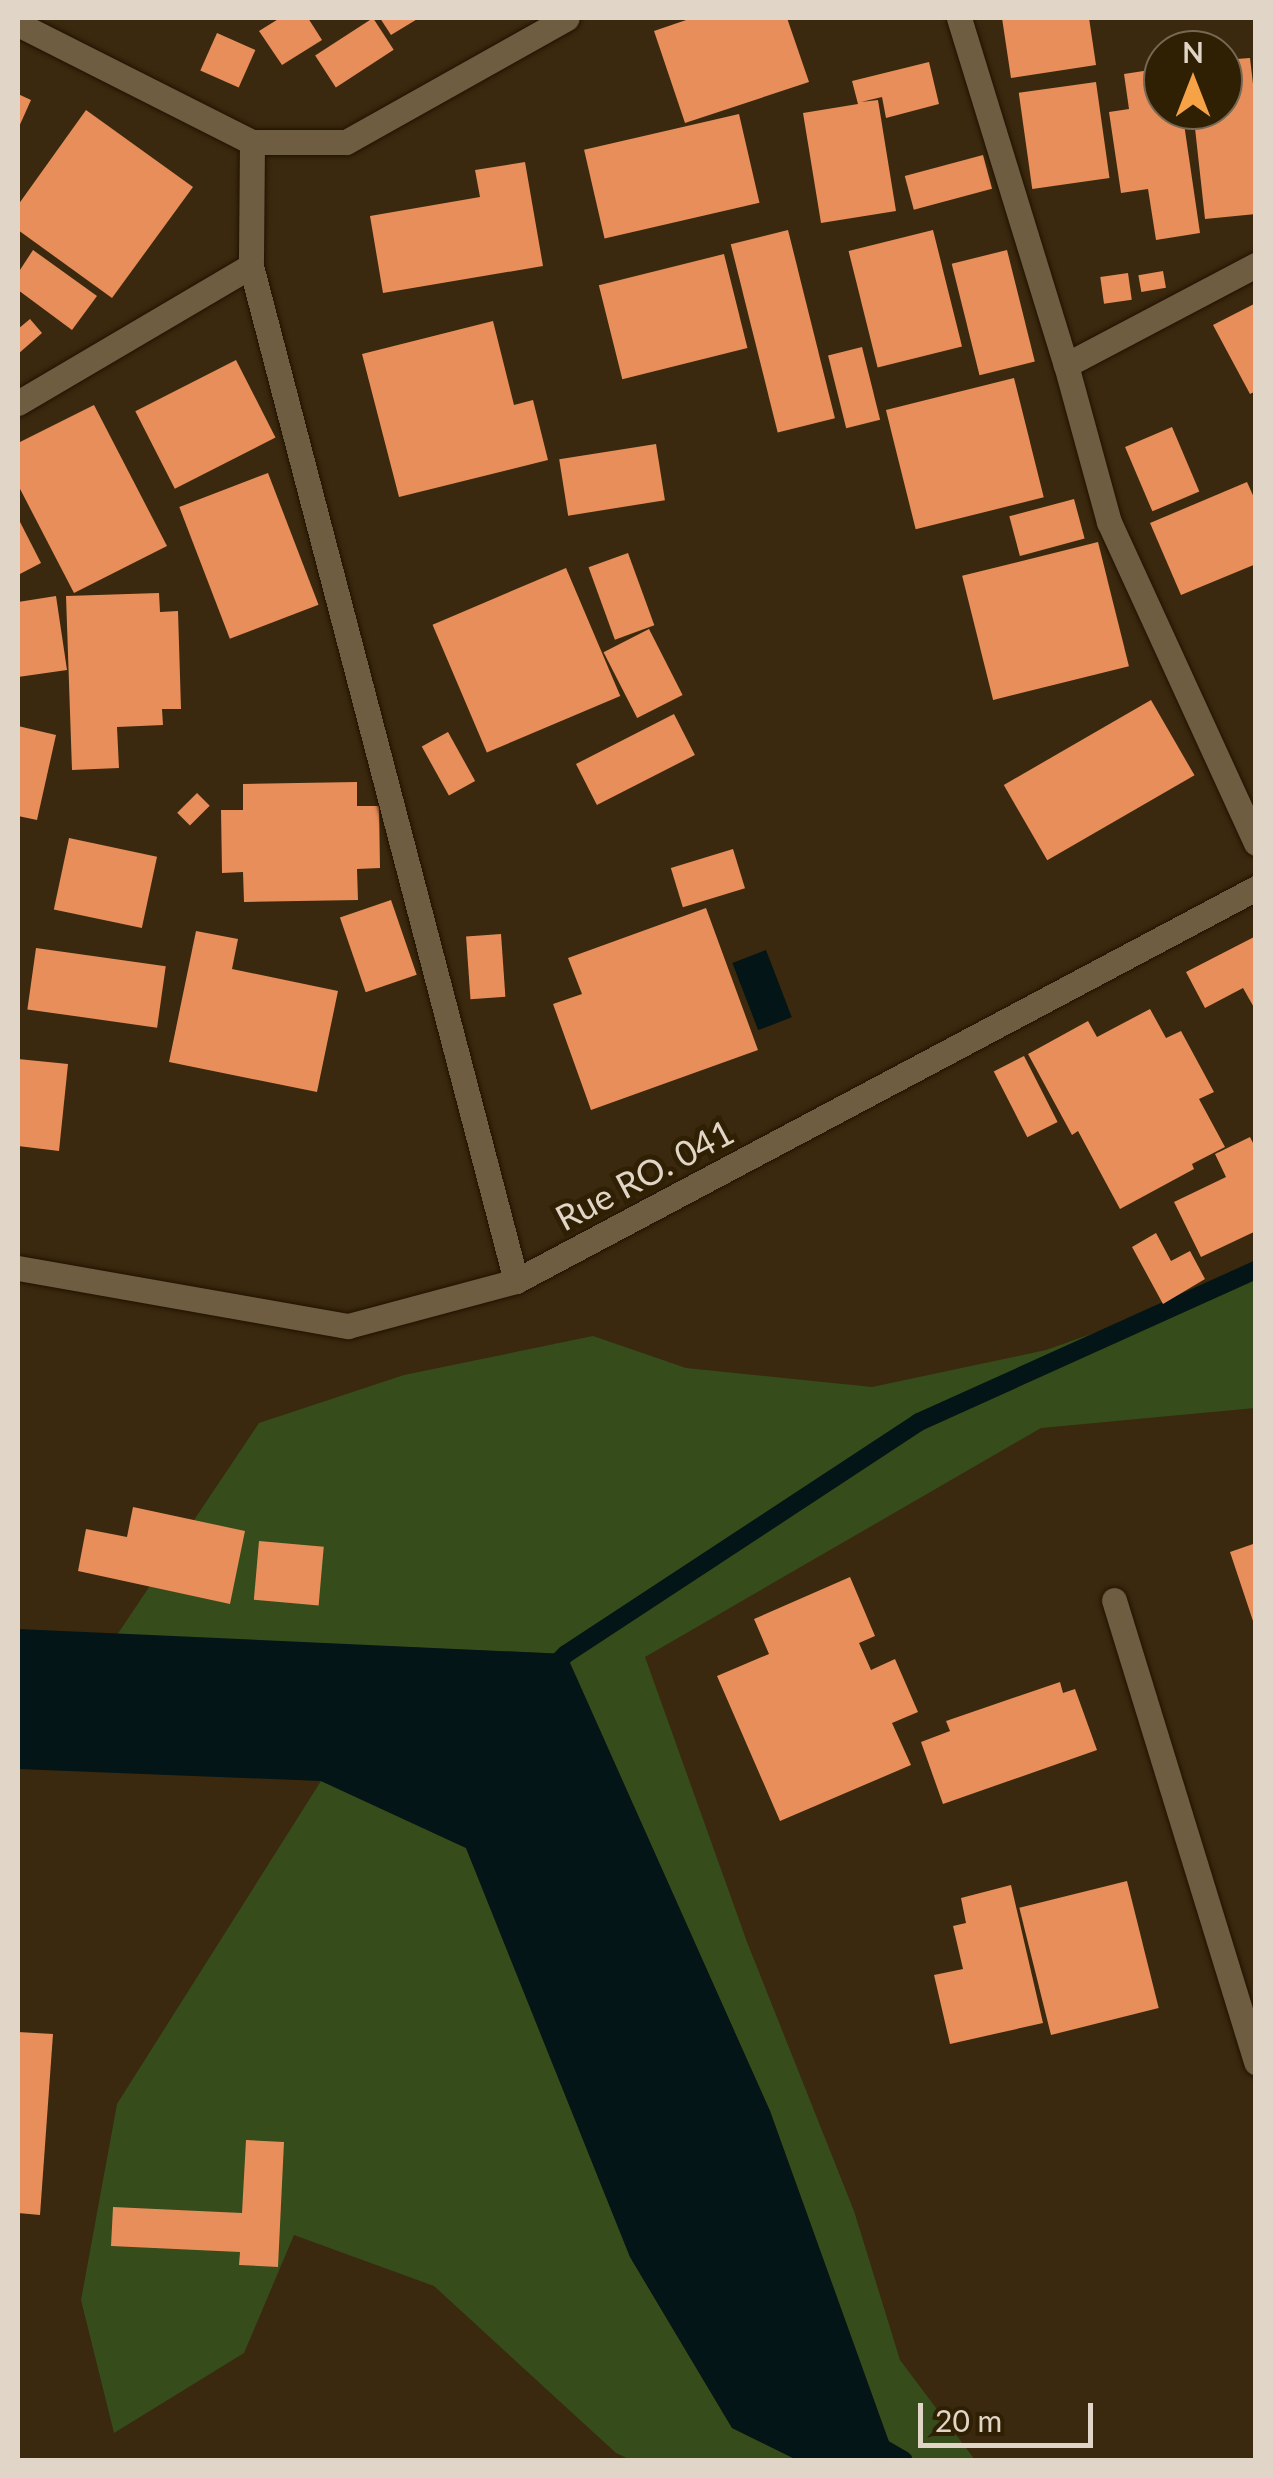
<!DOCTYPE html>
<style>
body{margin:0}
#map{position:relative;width:1273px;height:2478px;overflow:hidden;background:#3a290e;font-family:Lato,sans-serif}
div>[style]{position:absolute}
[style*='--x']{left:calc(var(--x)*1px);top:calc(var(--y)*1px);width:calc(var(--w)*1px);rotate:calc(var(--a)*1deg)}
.green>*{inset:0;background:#364c1b}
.water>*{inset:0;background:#031516;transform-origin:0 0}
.stream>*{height:18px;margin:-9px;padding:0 9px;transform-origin:9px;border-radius:9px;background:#031516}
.building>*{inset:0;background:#e88e5a;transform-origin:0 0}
.roads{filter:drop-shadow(0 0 2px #211200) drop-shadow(0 0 2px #211200)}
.service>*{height:25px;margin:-12.5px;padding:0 12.5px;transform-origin:12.5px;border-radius:12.5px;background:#6f5d41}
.minor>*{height:25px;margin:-12.5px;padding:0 12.5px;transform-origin:12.5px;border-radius:12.5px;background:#6f5d41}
span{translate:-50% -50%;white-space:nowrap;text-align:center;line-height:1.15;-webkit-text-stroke:10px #2f2004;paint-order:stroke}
.street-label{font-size:35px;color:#e0d5c6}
.frame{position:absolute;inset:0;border:20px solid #e0d5c6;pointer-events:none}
.north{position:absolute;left:1143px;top:30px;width:100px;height:100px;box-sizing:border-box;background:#2f2004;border:2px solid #766852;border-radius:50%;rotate:0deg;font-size:28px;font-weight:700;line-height:40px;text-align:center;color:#e0d5c6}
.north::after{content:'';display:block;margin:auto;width:35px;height:45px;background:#f6a246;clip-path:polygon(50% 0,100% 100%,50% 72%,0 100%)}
.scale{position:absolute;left:918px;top:2403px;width:175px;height:45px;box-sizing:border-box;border:5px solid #e0d5c6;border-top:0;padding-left:12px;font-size:30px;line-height:35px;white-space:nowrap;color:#e0d5c6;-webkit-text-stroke:8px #2f2004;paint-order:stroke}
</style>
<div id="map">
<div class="green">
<div style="clip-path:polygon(1255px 1261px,1255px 1408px,1041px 1428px,645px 1657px,747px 1942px,854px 2211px,900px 2360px,975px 2460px,885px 2460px,893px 2453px,770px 2111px,566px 1654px,117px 1635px,259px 1423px,404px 1375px,593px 1336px,686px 1368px,872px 1387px,1046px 1350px,1162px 1309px)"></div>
<div style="clip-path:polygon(321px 1781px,466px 1848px,630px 2257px,732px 2428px,797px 2460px,631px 2460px,616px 2453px,434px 2286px,294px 2235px,244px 2353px,114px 2433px,81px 2300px,117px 2104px)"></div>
</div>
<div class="water">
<div style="left:766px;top:950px;width:72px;height:36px;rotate:69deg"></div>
<div style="clip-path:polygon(18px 1629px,566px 1654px,770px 2111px,893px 2453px,885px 2460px,797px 2460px,732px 2428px,630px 2257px,466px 1848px,321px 1781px,18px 1769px)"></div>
</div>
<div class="stream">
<div style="--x:550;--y:1670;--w:23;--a:-45"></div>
<div style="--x:566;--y:1654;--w:422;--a:-33.3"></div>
<div style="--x:919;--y:1422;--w:370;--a:-24.3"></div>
<div style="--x:874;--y:2443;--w:34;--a:30"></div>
</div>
<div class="building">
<div style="clip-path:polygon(280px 18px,308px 18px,322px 40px,282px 65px,259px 31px)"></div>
<div style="left:373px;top:18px;width:38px;height:69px;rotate:57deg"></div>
<div style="clip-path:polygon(380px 18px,419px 18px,391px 35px)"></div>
<div style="clip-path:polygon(692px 18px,787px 18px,809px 82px,685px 123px,654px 31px)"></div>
<div style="clip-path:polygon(1002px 18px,1089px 18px,1096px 65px,1011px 78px)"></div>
<div style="left:217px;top:33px;width:42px;height:41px;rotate:24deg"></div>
<div style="clip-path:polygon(1250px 58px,1256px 110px,1256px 214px,1205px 219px,1193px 110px,1223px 110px,1223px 60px)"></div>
<div style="clip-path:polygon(929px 62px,939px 104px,886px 118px,882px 97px,861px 102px,878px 100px,896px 211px,821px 223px,803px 113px,858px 104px,852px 81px)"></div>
<div style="clip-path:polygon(1163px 68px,1163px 110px,1182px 110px,1200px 233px,1156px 240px,1148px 189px,1121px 193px,1109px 112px,1129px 109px,1124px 74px)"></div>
<div style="left:1096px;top:82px;width:97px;height:78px;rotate:82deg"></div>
<div style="clip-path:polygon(18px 94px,31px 100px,18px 129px)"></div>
<div style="clip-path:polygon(86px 110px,193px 187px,112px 298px,18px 230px,18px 205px)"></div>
<div style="left:739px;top:114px;width:91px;height:159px;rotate:77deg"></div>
<div style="left:983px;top:155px;width:35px;height:81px;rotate:75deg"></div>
<div style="clip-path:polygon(525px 162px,543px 266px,383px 293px,370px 216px,480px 197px,475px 170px)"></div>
<div style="left:788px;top:230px;width:194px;height:59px;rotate:76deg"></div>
<div style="left:933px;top:230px;width:120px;height:87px;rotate:76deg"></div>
<div style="clip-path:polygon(33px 250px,97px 296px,72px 330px,18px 290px,18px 273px)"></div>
<div style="left:1007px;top:250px;width:115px;height:57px;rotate:76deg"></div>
<div style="left:724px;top:254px;width:97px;height:129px;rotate:76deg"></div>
<div style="left:1163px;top:271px;width:17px;height:25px;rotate:80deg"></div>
<div style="left:1128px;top:273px;width:27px;height:28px;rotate:82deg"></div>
<div style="clip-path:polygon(1256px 303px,1256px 391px,1250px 394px,1213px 325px)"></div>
<div style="clip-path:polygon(30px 319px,42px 333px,18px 354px,18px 329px)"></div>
<div style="clip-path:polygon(493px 321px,514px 405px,533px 400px,548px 460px,399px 497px,362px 354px)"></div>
<div style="left:862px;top:347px;width:75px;height:35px;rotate:76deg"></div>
<div style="left:236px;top:360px;width:87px;height:113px;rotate:63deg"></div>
<div style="left:1014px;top:378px;width:123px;height:132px;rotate:76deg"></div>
<div style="clip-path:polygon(94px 405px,167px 546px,74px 593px,18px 485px,18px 443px)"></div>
<div style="left:1172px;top:427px;width:70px;height:51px;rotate:67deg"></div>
<div style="left:656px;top:444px;width:57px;height:98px;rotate:81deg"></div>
<div style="left:268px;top:473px;width:141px;height:95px;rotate:69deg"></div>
<div style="clip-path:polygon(1247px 482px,1256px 502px,1256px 564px,1181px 595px,1150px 523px)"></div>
<div style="left:1074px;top:499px;width:41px;height:67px;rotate:75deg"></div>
<div style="clip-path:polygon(18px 518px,41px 563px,18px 575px)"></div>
<div style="left:1098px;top:542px;width:128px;height:140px;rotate:76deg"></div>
<div style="left:628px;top:553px;width:77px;height:42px;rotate:70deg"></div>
<div style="left:566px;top:568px;width:139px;height:145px;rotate:67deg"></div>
<div style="clip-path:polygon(159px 593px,160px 612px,178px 611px,181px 709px,162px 709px,163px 725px,117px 727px,119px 768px,72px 770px,66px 596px)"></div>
<div style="clip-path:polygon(56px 596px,67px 670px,18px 677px,18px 602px)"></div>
<div style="left:649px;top:629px;width:74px;height:51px;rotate:63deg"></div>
<div style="left:1151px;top:700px;width:87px;height:170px;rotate:60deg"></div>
<div style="left:674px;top:714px;width:46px;height:110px;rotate:63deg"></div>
<div style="clip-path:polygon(18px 726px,56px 735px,37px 820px,18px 816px)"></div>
<div style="left:448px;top:732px;width:56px;height:30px;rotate:61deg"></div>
<div style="clip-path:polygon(357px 782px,357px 806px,379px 806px,380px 868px,357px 869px,358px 900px,244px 902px,243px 872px,222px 873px,221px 810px,243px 810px,243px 784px)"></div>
<div style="left:197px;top:793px;width:18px;height:28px;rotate:45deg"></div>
<div style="left:69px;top:838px;width:90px;height:73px;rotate:12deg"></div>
<div style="left:733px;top:849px;width:41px;height:65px;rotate:73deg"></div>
<div style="left:391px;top:900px;width:79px;height:54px;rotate:71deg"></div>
<div style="clip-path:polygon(706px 908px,758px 1050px,591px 1110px,553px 1004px,582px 994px,568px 958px)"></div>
<div style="clip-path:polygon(196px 931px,238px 939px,232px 969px,338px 991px,317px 1092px,169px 1062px)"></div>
<div style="left:501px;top:934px;width:63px;height:35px;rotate:86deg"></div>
<div style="clip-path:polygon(1256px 936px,1256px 1011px,1243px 988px,1205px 1008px,1186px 972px)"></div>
<div style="left:36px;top:948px;width:131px;height:62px;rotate:8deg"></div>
<div style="clip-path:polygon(1150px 1009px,1166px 1038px,1181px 1031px,1214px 1092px,1199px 1099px,1225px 1147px,1192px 1164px,1194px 1169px,1120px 1209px,1078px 1131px,1072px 1135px,1028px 1054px,1088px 1021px,1097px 1037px)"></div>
<div style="left:1024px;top:1056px;width:74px;height:34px;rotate:63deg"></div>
<div style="clip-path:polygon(18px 1059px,68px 1064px,59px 1151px,18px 1146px)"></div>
<div style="clip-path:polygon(1250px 1137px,1256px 1149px,1256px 1231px,1201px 1257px,1174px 1202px,1226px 1177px,1215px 1154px)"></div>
<div style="clip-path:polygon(1156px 1233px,1171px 1261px,1190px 1251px,1205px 1279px,1163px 1304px,1132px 1247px)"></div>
<div style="clip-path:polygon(133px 1507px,245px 1531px,230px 1604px,78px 1571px,86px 1529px,127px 1537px)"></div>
<div style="left:259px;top:1541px;width:65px;height:59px;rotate:5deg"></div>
<div style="clip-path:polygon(1256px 1543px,1256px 1626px,1255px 1627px,1230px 1552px)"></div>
<div style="clip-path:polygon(850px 1577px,875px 1636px,859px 1643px,871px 1670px,895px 1659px,918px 1712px,892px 1723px,911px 1765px,780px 1821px,717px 1676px,769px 1654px,754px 1619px)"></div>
<div style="clip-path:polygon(1060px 1682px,1063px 1693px,1075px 1689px,1097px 1750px,943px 1804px,921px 1742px,950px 1731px,946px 1721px)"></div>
<div style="left:1127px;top:1881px;width:131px;height:111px;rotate:76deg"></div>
<div style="clip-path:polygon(1011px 1885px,1043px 2023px,950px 2044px,934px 1975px,963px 1969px,953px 1926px,966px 1923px,961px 1898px)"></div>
<div style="clip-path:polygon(18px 2032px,53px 2034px,40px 2215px,18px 2213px)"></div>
<div style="clip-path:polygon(246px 2140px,284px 2142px,278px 2267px,239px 2265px,240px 2252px,111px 2246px,113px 2207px,242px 2213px)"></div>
</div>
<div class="roads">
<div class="service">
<div style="--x:1066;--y:365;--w:215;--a:-27.8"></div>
</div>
<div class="minor">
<div style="--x:959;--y:18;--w:363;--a:72.9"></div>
<div style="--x:1066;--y:365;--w:163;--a:74.7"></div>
<div style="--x:1109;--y:522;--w:353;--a:65.4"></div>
<div style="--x:18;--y:24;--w:262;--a:26.8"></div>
<div style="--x:252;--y:142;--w:94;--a:0"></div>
<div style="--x:346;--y:142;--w:253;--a:-29.3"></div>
<div style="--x:252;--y:142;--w:124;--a:90.5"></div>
<div style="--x:251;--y:266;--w:1049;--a:75.37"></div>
<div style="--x:18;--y:403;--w:270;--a:-30.5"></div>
<div style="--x:18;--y:1268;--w:335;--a:10"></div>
<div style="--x:348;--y:1326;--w:174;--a:-15"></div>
<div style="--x:516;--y:1281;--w:838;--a:-27.97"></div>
<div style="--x:1114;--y:1600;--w:484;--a:72.9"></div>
</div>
</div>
<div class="street-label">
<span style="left:644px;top:1174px;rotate:-28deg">Rue RO. 041</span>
</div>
<div class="frame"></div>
<div class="north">N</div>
<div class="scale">20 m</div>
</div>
